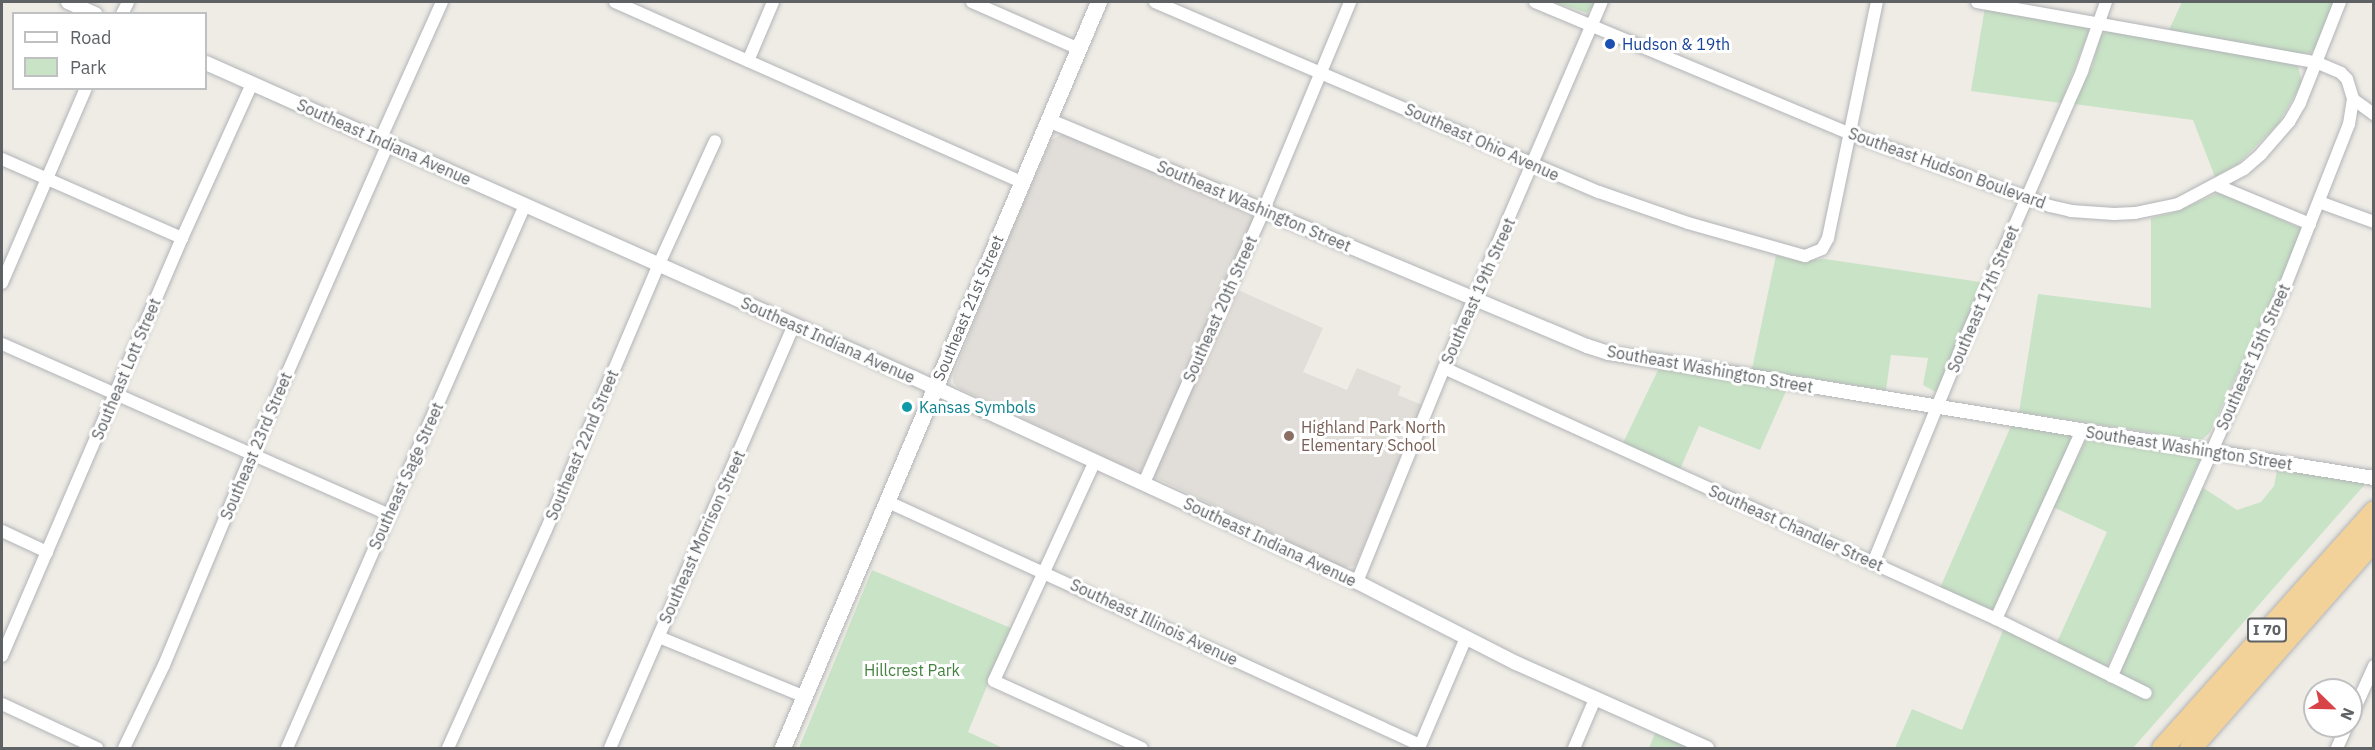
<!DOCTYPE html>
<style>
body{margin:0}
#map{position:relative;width:2375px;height:750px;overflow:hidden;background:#efece6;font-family:"IBM Plex Sans",sans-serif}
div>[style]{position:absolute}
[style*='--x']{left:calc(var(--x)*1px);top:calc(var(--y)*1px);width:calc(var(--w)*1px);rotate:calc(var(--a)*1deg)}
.education>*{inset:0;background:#e1ddd8}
.green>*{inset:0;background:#c9e3c6}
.roads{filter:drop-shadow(0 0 2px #b1b4b7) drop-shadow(0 0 2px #b1b4b7)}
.minor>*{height:12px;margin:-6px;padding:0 6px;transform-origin:6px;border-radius:6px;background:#fff}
.tertiary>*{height:14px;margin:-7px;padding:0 7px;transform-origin:7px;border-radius:7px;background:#fff}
.secondary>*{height:16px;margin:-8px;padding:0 8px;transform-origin:8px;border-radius:8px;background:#fff}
.motorway>*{height:21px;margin:-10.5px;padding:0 10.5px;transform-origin:10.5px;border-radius:10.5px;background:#f2d299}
.dots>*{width:16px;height:16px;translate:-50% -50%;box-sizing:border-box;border:3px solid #fff;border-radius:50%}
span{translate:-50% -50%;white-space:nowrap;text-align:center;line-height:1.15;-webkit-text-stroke:6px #fff;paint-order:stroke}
.shield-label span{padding:2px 4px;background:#fff;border:2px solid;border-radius:4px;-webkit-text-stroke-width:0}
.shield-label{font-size:15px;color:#5e6265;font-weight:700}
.transit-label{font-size:16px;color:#164399}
.left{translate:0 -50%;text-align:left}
.street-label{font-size:16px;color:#5e6265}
.culture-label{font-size:16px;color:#0d838f}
.education-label{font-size:16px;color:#785e54}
.park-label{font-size:16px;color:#44833f}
.frame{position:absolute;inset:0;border:3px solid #5e6265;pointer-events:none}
.legend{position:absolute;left:12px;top:12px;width:195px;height:78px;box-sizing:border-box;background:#fff;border:2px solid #bfc0c1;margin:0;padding:8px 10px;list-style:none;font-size:18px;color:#5e6265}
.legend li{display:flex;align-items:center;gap:12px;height:30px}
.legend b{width:30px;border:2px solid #bfc0c1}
.north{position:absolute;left:2303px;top:678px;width:60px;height:60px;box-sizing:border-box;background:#fff;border:2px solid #bfc0c1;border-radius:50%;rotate:113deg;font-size:16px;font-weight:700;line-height:24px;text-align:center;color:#5e6265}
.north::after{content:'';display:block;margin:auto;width:21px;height:27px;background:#d84348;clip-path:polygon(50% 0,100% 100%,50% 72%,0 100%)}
</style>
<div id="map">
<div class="education">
<div style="clip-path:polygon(1064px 133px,1254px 213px,1253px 225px,1141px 471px,1130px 469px,958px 388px,953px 382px,953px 376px,996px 267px,1051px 140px)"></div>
<div style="clip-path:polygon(1236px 289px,1323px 328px,1303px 372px,1347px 390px,1357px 368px,1401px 386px,1398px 395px,1422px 405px,1355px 566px,1343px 567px,1154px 477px,1153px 472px)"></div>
</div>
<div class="green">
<div style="clip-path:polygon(1554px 2px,1596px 2px,1587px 13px)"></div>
<div style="clip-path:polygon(2182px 2px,2334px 2px,2317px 47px,2310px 53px,2301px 54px,2169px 30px)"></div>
<div style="clip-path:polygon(1985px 7px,2086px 26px,2089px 31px,2061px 103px,1971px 91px)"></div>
<div style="clip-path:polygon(2115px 26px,2298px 66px,2302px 83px,2278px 124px,2238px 164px,2215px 177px,2193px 120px,2074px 104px,2092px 67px,2100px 36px)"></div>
<div style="clip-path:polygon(2220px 192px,2300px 228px,2301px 236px,2210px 432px,2203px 439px,2193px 439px,2019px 412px,2038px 294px,2151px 308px,2151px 218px,2176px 212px)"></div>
<div style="clip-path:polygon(1776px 255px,1800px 261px,1825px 259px,1987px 283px,1936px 392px,1923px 385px,1928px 358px,1891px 355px,1886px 390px,1752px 369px)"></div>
<div style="clip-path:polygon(1659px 368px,1787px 389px,1760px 450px,1699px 426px,1680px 469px,1623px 443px)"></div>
<div style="clip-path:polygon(2011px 426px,2068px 434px,2072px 438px,1994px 609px,1987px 610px,1940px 588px)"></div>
<div style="clip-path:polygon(2091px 439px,2197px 454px,2200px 459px,2107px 667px,2057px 642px,2107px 532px,2053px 507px,2085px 442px)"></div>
<div style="clip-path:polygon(2277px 470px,2367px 482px,2133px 748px,1895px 748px,1912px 709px,1962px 730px,2004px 628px,2115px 684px,2202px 487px,2237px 510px,2261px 502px,2274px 486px)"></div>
<div style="clip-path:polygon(872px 570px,1011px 628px,968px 732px,1003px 748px,799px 748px)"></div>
<div style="clip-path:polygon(1656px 731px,1695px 748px,1649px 748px)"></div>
</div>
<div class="roads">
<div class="minor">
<div style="--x:615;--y:2;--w:445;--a:23.9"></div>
<div style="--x:972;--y:2;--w:117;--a:23.7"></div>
<div style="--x:1155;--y:2;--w:483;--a:23.2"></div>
<div style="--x:1599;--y:192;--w:94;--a:19.2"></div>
<div style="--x:1688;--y:223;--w:122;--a:15.8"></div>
<div style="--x:1805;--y:256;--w:18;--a:-22"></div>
<div style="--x:1822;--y:249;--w:13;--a:-61"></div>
<div style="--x:1828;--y:238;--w:241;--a:-78.3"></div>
<div style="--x:1535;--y:2;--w:342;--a:22.7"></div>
<div style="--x:1850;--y:134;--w:213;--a:19.8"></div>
<div style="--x:2050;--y:206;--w:22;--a:13"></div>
<div style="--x:2071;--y:211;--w:43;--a:4"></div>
<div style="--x:2114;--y:214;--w:21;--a:-3"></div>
<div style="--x:2135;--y:213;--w:44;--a:-11.8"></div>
<div style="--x:2178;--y:204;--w:75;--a:-27.9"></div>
<div style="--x:2244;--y:169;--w:23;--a:-41"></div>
<div style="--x:2261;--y:154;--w:43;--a:-48.8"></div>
<div style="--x:2289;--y:122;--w:22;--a:-60"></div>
<div style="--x:2300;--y:103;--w:109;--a:-68.4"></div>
<div style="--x:1977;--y:2;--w:346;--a:10.1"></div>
<div style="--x:2318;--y:63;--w:25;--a:23"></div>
<div style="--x:2341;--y:73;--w:8;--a:45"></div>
<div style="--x:2347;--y:79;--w:21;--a:73"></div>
<div style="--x:2353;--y:99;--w:25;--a:99"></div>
<div style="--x:2349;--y:124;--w:177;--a:111.5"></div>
<div style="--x:2284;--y:289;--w:424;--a:114"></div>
<div style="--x:122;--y:14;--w:13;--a:-63"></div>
<div style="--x:748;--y:61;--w:64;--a:-67"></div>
<div style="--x:2353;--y:99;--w:26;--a:36"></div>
<div style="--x:380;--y:140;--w:151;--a:-65.8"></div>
<div style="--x:2;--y:159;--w:197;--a:23.7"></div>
<div style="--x:2216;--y:185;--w:102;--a:22.5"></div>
<div style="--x:2319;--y:202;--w:59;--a:20"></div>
<div style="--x:2;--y:283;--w:212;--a:-66.7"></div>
<div style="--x:2;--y:344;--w:423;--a:23.8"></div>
<div style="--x:1444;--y:368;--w:606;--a:24.45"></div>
<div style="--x:1996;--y:619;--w:167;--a:26.3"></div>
<div style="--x:1095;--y:461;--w:242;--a:114.7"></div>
<div style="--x:994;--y:681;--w:162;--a:24.4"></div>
<div style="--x:1144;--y:483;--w:299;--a:-66.3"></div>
<div style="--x:1264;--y:209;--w:224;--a:-67.4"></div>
<div style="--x:886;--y:501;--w:587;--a:24.56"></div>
<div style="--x:2;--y:531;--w:50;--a:25"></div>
<div style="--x:1873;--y:563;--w:227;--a:-67.7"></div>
<div style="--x:1959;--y:353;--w:308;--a:-66.4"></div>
<div style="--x:2082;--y:71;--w:73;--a:-70.8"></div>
<div style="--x:1357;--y:582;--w:231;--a:-67.9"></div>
<div style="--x:1444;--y:368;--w:399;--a:-66.7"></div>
<div style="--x:1996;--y:619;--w:208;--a:-65.5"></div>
<div style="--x:659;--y:637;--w:158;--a:22.3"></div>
<div style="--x:2;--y:656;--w:455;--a:-66.7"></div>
<div style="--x:182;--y:238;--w:169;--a:-65.6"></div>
<div style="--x:2;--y:704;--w:105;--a:24.9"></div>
<div style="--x:2351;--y:717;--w:56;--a:-65.7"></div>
<div style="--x:124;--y:748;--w:92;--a:-64.3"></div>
<div style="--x:164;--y:665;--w:226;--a:-67.4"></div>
<div style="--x:251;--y:456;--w:341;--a:-66.3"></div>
<div style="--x:287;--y:748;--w:593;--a:-66.33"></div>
<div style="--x:448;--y:748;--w:239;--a:-65.8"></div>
<div style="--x:546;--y:530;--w:289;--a:-67"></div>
<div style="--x:659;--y:264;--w:135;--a:-65.5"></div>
<div style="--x:610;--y:748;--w:461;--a:-66.5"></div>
<div style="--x:1419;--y:748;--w:120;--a:-66.9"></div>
<div style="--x:1574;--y:748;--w:53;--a:-66.8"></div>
<div style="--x:2337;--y:748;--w:24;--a:-66"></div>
</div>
<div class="tertiary">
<div style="--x:68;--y:2;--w:30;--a:24"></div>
<div style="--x:206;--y:63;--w:775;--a:23.99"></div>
<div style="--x:914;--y:378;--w:488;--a:24.7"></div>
<div style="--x:1357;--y:582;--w:178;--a:27"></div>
<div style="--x:1516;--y:663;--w:209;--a:24"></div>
<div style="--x:1048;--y:120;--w:584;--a:22.75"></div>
<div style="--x:1587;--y:346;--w:23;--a:18"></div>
<div style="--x:1609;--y:353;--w:775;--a:9.28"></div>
</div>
<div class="secondary">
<div style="--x:783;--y:748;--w:810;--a:-67.04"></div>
</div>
<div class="motorway">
<div style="--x:2162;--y:748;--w:318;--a:-48.2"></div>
<div style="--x:2190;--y:748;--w:278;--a:-48.6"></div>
</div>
</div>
<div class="dots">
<div style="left:1610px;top:44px;background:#1a4fb4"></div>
<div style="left:907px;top:407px;background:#0f9aa8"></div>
<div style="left:1289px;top:436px;background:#8d6e63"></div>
</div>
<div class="shield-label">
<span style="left:2267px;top:630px">I 70</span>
</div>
<div class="transit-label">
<span class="left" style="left:1622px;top:44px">Hudson &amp; 19th</span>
</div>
<div class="street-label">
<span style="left:384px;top:142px;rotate:24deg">Southeast Indiana Avenue</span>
<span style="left:1482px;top:142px;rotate:24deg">Southeast Ohio Avenue</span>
<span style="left:1947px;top:168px;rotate:20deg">Southeast Hudson Boulevard</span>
<span style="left:1254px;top:206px;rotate:23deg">Southeast Washington Street</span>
<span style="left:1478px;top:291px;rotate:-66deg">Southeast 19th Street</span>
<span style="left:1983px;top:299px;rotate:-67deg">Southeast 17th Street</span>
<span style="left:968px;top:308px;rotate:-67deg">Southeast 21st Street</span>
<span style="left:1220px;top:309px;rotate:-66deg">Southeast 20th Street</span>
<span style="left:828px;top:340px;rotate:24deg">Southeast Indiana Avenue</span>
<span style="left:2253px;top:357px;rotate:-66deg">Southeast 15th Street</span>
<span style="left:126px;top:369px;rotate:-67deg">Southeast Lott Street</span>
<span style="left:1710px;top:369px;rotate:10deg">Southeast Washington Street</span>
<span style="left:582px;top:445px;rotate:-67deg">Southeast 22nd Street</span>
<span style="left:256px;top:446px;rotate:-67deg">Southeast 23rd Street</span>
<span style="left:2189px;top:448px;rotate:9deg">Southeast Washington Street</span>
<span style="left:406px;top:476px;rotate:-66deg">Southeast Sage Street</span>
<span style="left:1796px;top:528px;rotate:24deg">Southeast Chandler Street</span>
<span style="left:702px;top:537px;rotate:-66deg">Southeast Morrison Street</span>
<span style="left:1270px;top:542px;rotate:25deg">Southeast Indiana Avenue</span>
<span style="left:1154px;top:622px;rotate:25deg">Southeast Illinois Avenue</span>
</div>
<div class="culture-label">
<span class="left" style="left:919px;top:407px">Kansas Symbols</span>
</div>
<div class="education-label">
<span class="left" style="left:1301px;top:436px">Highland Park North<br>Elementary School</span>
</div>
<div class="park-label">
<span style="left:912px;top:670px">Hillcrest Park</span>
</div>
<div class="frame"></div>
<ul class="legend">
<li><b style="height:8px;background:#fff"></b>Road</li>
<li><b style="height:16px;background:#c9e3c6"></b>Park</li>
</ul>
<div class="north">N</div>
</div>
